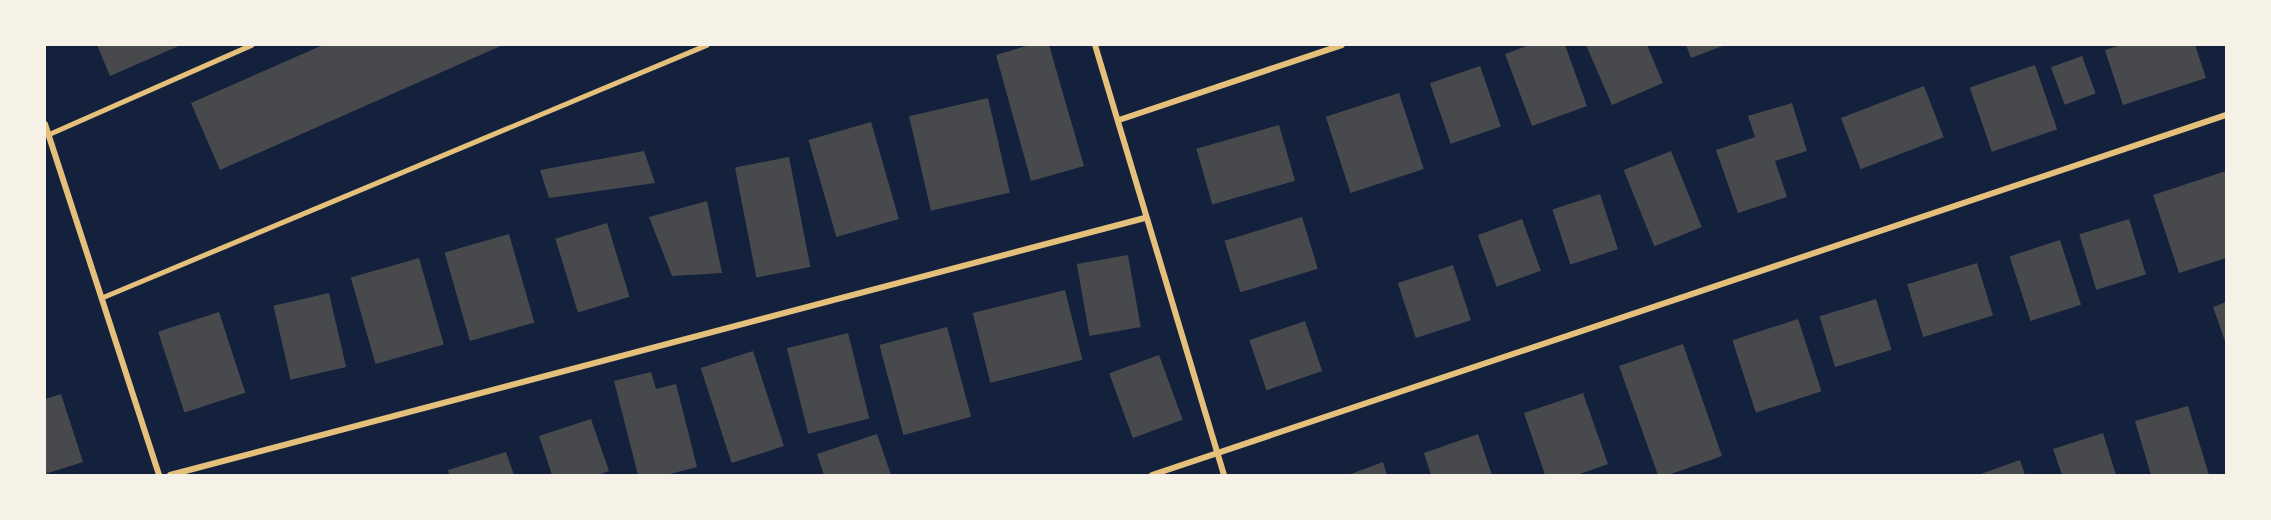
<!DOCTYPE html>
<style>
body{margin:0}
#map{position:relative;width:2271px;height:520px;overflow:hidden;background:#14213d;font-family:"Open Sans",sans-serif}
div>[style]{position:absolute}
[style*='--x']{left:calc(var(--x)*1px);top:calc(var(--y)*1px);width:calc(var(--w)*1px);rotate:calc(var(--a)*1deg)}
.building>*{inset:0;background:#48494c;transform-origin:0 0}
.service>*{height:4.5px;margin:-2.25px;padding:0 2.25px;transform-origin:2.25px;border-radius:2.25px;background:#e5c07b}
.minor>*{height:6px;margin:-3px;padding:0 3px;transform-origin:3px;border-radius:3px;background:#e5c07b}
span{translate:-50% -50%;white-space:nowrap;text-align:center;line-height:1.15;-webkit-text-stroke:5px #f6f1e7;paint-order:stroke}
.frame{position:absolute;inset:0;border:46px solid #f6f1e7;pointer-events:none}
</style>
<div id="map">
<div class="building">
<div style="clip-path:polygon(97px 45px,181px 45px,110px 76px)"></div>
<div style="clip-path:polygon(323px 45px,503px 45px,220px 170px,191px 103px)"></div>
<div style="clip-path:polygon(1030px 45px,1049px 45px,1084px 166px,1031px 181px,996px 55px)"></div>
<div style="clip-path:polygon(1529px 45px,1565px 45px,1587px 106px,1532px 126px,1505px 54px)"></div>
<div style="clip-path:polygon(1586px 45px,1647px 45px,1663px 83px,1612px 105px)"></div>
<div style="clip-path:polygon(1686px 45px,1725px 45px,1691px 58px)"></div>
<div style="clip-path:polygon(2121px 45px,2195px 45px,2206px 78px,2123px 105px,2105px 50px)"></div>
<div style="left:2082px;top:56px;width:40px;height:33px;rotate:70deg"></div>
<div style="left:2035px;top:65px;width:68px;height:69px;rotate:71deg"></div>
<div style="left:1480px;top:66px;width:64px;height:53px;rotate:71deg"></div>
<div style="left:1924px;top:86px;width:55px;height:89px;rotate:69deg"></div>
<div style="left:1399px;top:93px;width:80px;height:77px;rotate:72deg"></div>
<div style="left:988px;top:98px;width:97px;height:81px;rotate:77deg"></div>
<div style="clip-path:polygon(1792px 103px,1807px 151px,1775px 161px,1787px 197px,1738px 213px,1716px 150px,1755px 137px,1748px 116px)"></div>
<div style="left:871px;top:122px;width:101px;height:65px;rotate:74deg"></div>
<div style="left:1279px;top:125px;width:58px;height:86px;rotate:74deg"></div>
<div style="clip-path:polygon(644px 151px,655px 183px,549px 198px,540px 170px)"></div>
<div style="left:1671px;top:151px;width:82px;height:51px;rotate:68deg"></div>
<div style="left:789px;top:157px;width:112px;height:55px;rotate:79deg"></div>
<div style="clip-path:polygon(2226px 171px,2226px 258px,2179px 273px,2153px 195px)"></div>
<div style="left:1600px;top:194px;width:58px;height:50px;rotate:72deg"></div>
<div style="clip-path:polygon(707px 201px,722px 273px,672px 276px,649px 217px)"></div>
<div style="left:1302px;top:217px;width:54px;height:81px;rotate:73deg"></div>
<div style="left:1522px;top:219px;width:55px;height:47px;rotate:70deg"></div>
<div style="left:2129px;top:219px;width:58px;height:52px;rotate:73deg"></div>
<div style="left:607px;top:223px;width:77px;height:54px;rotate:73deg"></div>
<div style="left:509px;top:234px;width:92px;height:67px;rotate:74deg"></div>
<div style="left:2060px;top:240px;width:68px;height:53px;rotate:72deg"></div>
<div style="left:1128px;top:255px;width:73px;height:52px;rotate:80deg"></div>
<div style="left:419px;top:258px;width:90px;height:71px;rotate:74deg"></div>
<div style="left:1977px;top:263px;width:55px;height:73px;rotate:73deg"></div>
<div style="left:1453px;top:265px;width:58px;height:58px;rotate:72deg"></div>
<div style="left:1065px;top:290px;width:72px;height:95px;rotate:76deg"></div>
<div style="left:329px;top:293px;width:76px;height:57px;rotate:77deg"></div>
<div style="left:1876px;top:299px;width:53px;height:59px;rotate:73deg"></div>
<div style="clip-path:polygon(2226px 302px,2226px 344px,2213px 307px)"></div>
<div style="left:219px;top:312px;width:85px;height:64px;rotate:72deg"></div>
<div style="left:1798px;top:319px;width:76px;height:69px;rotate:72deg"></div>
<div style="left:1305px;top:321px;width:53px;height:59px;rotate:71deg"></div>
<div style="left:947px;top:327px;width:93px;height:70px;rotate:75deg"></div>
<div style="left:848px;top:333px;width:88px;height:63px;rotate:76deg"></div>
<div style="clip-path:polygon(1683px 344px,1722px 456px,1668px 475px,1658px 475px,1619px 366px)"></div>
<div style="left:753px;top:351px;width:100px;height:55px;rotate:72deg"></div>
<div style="left:1159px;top:355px;width:69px;height:53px;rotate:70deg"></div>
<div style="clip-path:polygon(651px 372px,656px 389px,676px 384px,697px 467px,666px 475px,638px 475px,614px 381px)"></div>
<div style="clip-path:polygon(1583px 393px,1608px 464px,1577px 475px,1545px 475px,1524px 413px)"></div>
<div style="clip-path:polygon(61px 394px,83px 462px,45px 474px,45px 399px)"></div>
<div style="clip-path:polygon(2188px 406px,2209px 475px,2151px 475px,2135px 421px)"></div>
<div style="clip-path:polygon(591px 419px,609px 471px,598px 475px,552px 475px,539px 436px)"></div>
<div style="clip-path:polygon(2103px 433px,2116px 475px,2062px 475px,2053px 449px)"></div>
<div style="clip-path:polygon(877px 434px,891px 475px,824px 475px,817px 454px)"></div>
<div style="clip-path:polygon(1478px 434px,1492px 475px,1431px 475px,1424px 453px)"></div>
<div style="clip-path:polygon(506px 452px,514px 475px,449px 475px,448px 470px)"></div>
<div style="clip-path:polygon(2020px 460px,2025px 475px,1978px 475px)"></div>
<div style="clip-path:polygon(1383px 462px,1387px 475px,1348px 475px)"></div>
</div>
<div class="service">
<div style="--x:49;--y:134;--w:221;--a:-23.8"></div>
<div style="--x:103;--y:297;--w:654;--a:-22.68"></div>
</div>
<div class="minor">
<div style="--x:1095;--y:45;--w:449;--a:73.3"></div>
<div style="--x:1119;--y:120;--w:235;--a:-18.6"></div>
<div style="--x:45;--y:124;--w:369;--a:72"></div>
<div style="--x:170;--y:475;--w:1008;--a:-14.77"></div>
<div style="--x:1152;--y:475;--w:1133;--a:-18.53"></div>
</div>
<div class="frame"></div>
</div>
